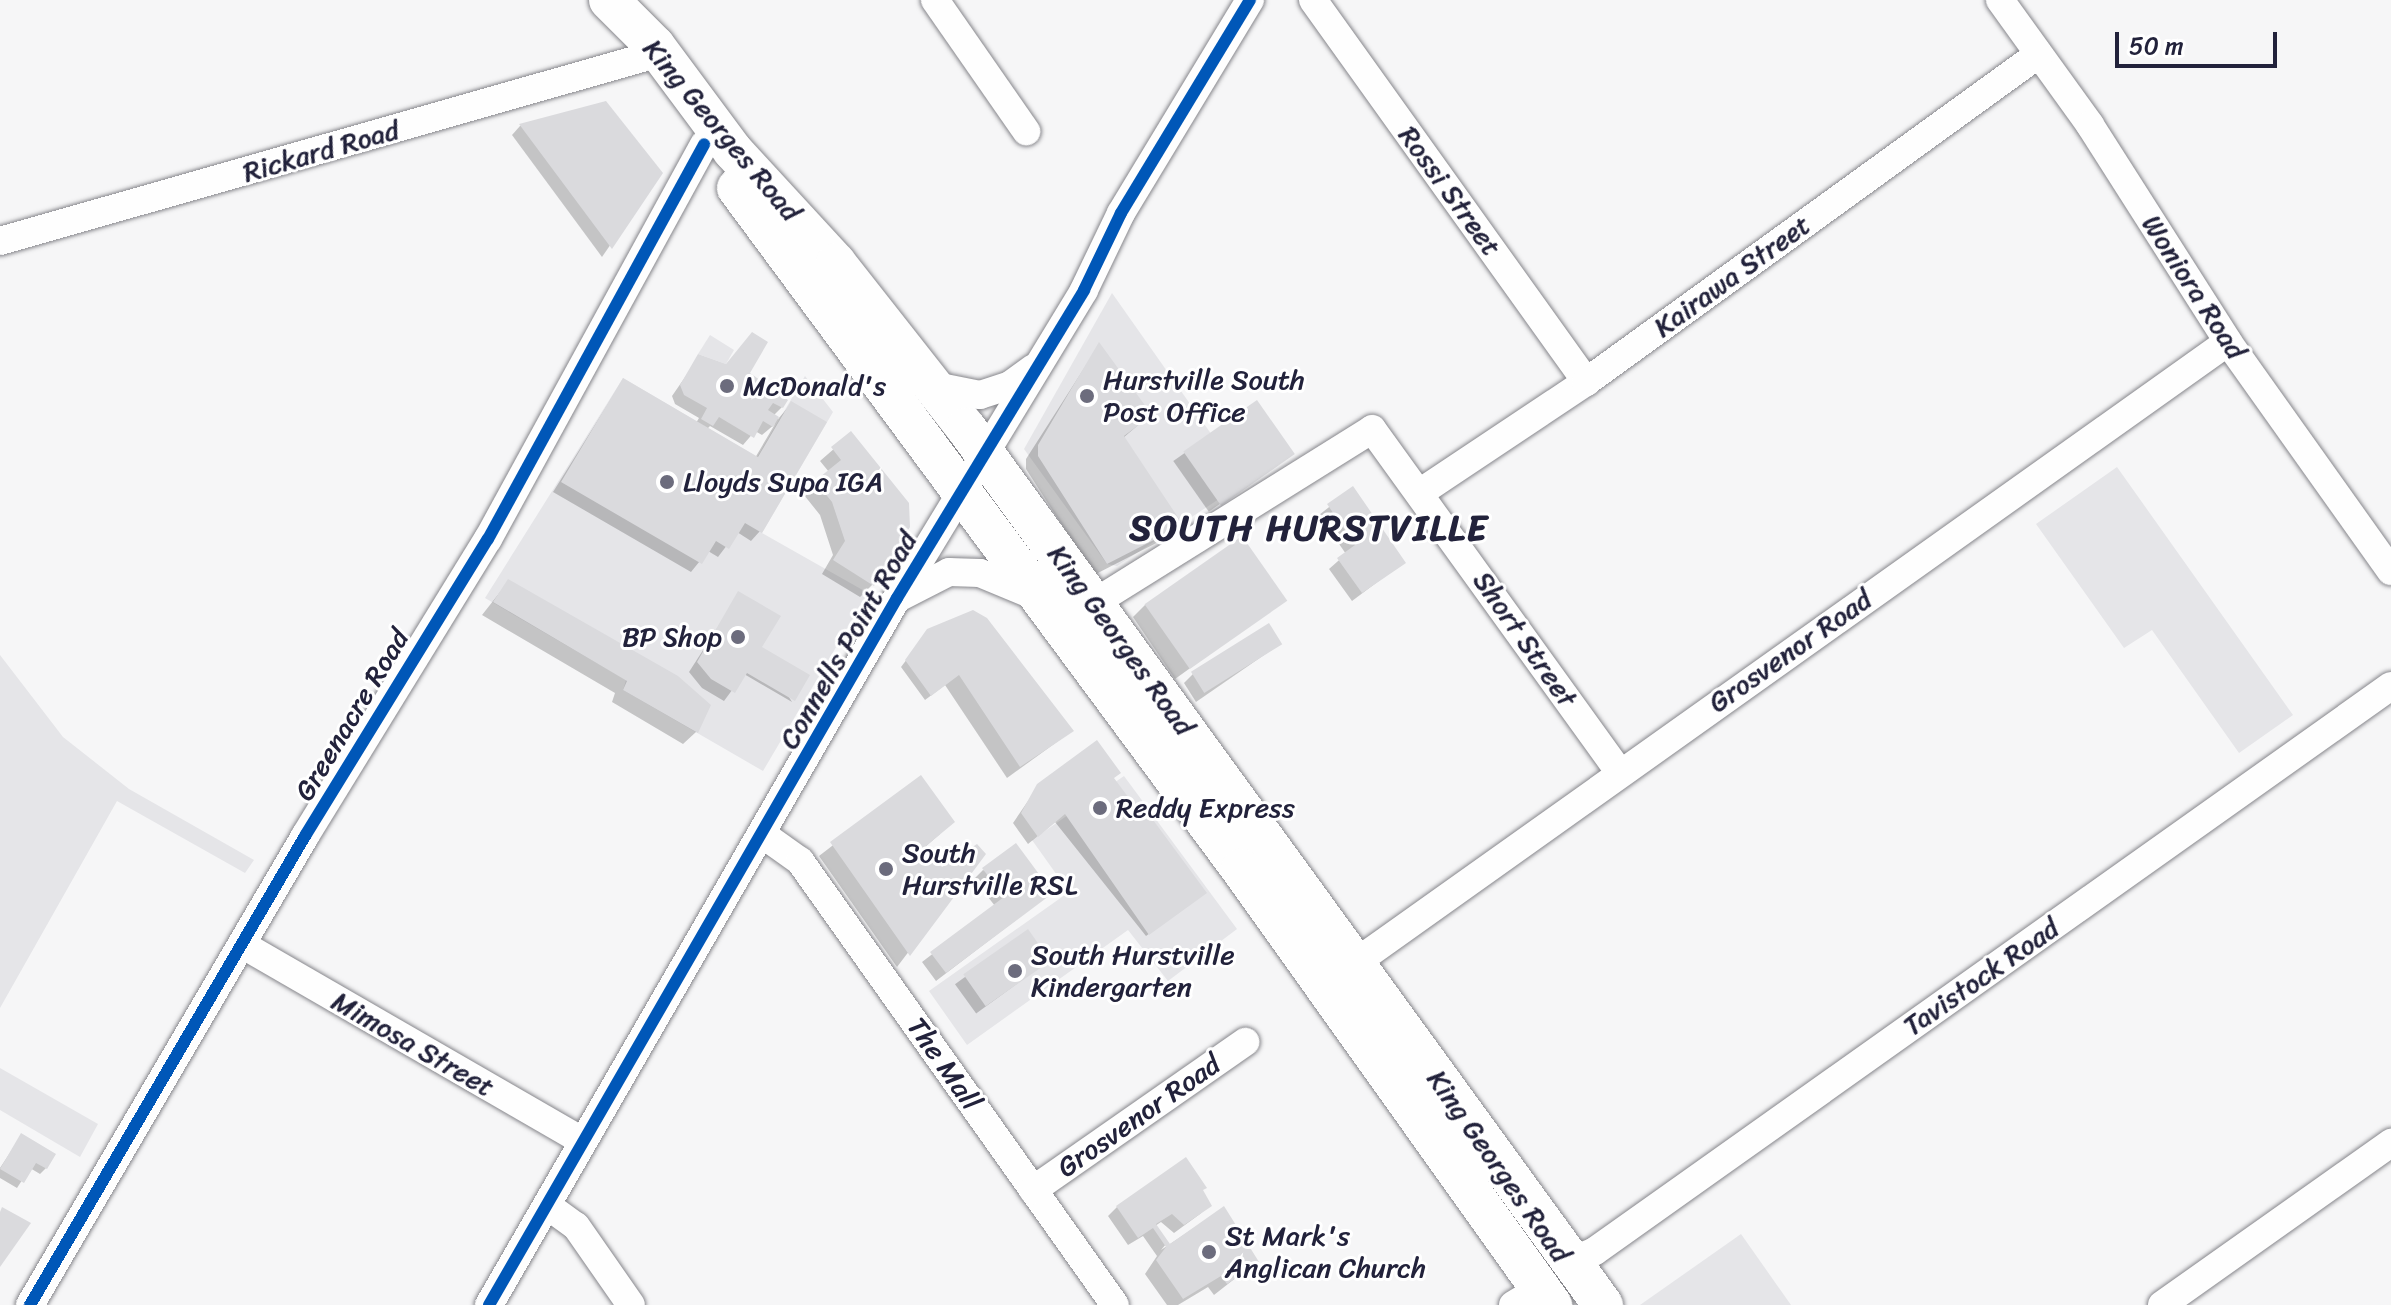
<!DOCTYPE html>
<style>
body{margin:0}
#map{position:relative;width:2391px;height:1305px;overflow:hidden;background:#f6f6f7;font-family:Sriracha,sans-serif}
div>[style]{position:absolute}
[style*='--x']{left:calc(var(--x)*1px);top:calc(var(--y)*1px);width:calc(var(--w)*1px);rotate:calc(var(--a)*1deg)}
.built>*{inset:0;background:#e5e5e8}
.shadow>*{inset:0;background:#0003;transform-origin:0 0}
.building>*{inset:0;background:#dadadd;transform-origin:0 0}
.roads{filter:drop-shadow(0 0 2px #86868b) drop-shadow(0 0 2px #86868b)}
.minor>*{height:28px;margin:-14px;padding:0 14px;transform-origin:14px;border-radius:14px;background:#fefefe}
.highway>*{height:40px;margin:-20px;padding:0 20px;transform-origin:20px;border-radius:20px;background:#fefefe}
.cycleway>*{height:12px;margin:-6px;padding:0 6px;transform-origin:6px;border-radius:6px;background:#0057b8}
.dots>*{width:22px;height:22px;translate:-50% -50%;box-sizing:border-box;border:4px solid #fff;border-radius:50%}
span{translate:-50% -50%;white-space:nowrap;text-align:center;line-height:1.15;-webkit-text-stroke:6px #fff;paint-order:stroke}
.street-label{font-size:28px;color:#22223b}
.poi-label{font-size:28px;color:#22223b}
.left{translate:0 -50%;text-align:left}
.right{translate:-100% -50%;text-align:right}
.district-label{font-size:36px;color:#22223b;font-weight:700;letter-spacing:2px}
.scale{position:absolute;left:2115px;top:32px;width:162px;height:36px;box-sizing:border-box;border:4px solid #22223b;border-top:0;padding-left:10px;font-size:24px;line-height:28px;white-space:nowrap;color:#22223b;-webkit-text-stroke:6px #fff;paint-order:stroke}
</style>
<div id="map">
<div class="built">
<div style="clip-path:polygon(1112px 293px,1245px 482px,1117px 566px,1107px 564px,1024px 449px)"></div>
<div style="clip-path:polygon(710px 335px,734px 350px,726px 364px,698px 354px)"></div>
<div style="clip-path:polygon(805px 376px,833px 412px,762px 533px,868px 593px,763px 771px,623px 690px,626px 680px,485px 598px,623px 378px,757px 457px)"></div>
<div style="clip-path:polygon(2117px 467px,2293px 715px,2239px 753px,2152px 630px,2124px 648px,2036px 524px)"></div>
<div style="clip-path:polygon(0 655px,63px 737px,129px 789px,254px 860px,245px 873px,117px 801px,0 1008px)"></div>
<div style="clip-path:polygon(1124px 776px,1237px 929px,1168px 981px,1128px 930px,967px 1045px,929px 991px,1069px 892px,1032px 840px)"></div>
<div style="clip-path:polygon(0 1068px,98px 1124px,80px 1157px,0 1110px)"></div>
<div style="clip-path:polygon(1741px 1234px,1791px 1305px,1640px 1305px)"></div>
</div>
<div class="shadow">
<div style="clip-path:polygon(606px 103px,660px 173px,602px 257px,512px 135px,520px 126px)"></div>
<div style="clip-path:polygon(1099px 345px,1150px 415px,1123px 438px,1180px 525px,1168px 537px,1094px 575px,1026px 469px,1026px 459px)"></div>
<div style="clip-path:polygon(evenodd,699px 357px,748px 374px,782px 407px,773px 416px,778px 419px,791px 404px,760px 531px,751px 541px,737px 532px,718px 557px,708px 551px,691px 572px,553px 492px,623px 380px,696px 423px,699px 418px,675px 404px,672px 396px,699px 357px,775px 424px,755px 458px,707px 429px,710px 426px,743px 445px,755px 431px,762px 435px,775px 424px)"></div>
<div style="left:1256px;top:403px;width:62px;height:101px;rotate:55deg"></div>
<div style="clip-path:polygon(851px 434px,873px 584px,860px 597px,822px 574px,833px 555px,820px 515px,804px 495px,829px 472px,820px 461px)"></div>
<div style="clip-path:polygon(1352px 489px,1404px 562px,1352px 601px,1329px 569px,1346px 554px,1319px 515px)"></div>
<div style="clip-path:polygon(508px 582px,709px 705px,696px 732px,683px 744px,612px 702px,615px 693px,482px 615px)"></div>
<div style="clip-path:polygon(739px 594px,759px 648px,792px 702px,744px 674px,724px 701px,702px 688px,689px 672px)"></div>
<div style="clip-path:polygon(1284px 601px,1175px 679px,1133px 617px,1145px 605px)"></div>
<div style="clip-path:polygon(929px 630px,1072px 731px,1007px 778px,945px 685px,925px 700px,901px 667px)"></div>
<div style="clip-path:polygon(1280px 644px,1196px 702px,1184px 683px,1193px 674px)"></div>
<div style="clip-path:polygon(920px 778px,940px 834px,925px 847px,941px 869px,983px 854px,897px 967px,819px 856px)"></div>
<div style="clip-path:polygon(1039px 785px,1202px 895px,1146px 936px,1055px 822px,1028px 844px,1013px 823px)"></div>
<div style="clip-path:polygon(983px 870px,1051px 893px,936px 981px,922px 962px,995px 906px,974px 879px)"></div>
<div style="left:1027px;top:932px;width:36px;height:89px;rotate:54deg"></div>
<div style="clip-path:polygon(21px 1136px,46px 1168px,40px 1174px,30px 1168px,17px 1188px,0 1178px,0 1168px)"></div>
<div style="clip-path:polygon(1201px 1191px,1209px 1205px,1200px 1214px,1174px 1233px,1161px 1222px,1155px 1226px,1167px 1243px,1161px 1250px,1224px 1208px,1256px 1262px,1214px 1295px,1208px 1287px,1178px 1305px,1167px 1305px,1145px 1274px,1157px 1256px,1143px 1236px,1128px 1245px,1108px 1216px,1117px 1207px)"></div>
</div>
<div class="building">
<div style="clip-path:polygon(606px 101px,663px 173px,612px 249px,519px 124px)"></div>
<div style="clip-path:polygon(752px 332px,768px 342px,750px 373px,788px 400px,783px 408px,773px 403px,768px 410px,779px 417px,773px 427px,763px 421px,754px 438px,719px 417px,713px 426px,701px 419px,707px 408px,684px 395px,680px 385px,698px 354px,726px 364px)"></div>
<div style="clip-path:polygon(1099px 342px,1152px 415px,1124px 436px,1183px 525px,1107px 564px,1038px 456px,1038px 445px)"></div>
<div style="clip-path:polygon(623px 378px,758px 457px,791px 401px,827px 422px,762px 533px,745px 523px,729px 549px,716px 541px,702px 564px,561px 482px)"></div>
<div style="left:1257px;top:400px;width:66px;height:90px;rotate:55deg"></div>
<div style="clip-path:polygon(851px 431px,909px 503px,910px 527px,874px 586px,833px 560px,845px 541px,832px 502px,815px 481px,841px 460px,831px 447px)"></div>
<div style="clip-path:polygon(1353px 486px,1406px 563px,1362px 593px,1337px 558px,1355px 545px,1327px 504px)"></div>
<div style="left:1242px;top:536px;width:79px;height:119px;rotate:55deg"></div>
<div style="clip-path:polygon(508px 579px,678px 676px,711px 705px,698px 733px,623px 690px,627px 681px,493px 602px)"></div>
<div style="clip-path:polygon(738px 591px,781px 616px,762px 647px,810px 675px,795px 701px,747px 673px,735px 693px,711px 679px,697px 662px)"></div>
<div style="clip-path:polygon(973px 610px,987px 618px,1074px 731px,1020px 767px,959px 675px,931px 696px,905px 660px,927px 629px)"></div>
<div style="left:1269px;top:623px;width:25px;height:92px;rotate:58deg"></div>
<div style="clip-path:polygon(1097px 740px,1121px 773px,1114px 778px,1137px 809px,1142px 805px,1207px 893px,1149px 935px,1065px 814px,1038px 837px,1021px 813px,1037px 784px)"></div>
<div style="clip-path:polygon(921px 775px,955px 822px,926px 846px,942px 867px,977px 844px,986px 854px,910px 956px,830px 842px)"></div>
<div style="clip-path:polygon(1016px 843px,1053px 893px,946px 973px,930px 952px,1004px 897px,982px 868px)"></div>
<div style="left:1028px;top:929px;width:39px;height:79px;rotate:55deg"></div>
<div style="clip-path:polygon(21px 1133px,56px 1154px,47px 1169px,36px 1163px,24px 1183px,0 1169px)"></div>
<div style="clip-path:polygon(1186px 1157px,1207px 1188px,1203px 1190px,1212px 1206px,1184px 1225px,1172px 1214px,1156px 1224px,1170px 1244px,1224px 1206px,1259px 1262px,1227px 1284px,1221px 1276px,1183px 1299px,1156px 1260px,1166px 1247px,1153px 1228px,1138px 1238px,1116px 1206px)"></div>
<div style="clip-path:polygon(2px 1207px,31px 1223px,0 1267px,0 1212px)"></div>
</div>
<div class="roads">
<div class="minor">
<div style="--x:935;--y:0;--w:160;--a:55.2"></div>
<div style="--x:1313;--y:0;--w:470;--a:54.4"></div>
<div style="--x:2000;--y:0;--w:154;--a:54.2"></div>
<div style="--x:2090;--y:125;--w:257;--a:57.5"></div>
<div style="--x:2228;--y:342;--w:281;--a:54.6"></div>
<div style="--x:0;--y:241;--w:668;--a:-15.91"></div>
<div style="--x:930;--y:385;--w:51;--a:11.3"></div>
<div style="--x:980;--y:395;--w:32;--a:-18"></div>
<div style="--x:1010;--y:385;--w:29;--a:-36"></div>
<div style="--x:1421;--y:492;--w:198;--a:-33.7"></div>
<div style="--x:1586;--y:382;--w:559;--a:-35.91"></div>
<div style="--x:898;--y:598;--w:57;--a:-27"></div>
<div style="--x:949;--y:572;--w:31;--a:2"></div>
<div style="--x:980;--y:573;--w:60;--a:22.7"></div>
<div style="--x:1094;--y:603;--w:328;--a:-32"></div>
<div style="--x:1372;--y:429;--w:423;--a:54.2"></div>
<div style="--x:762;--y:834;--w:47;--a:35.4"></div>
<div style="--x:800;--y:861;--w:544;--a:54.65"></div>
<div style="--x:243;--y:945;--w:392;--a:30"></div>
<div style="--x:1355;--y:963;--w:1071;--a:-35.43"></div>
<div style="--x:1033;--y:1190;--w:259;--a:-34.9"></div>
<div style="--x:548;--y:1206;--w:34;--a:36"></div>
<div style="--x:576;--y:1226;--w:96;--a:55.2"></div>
<div style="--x:1567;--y:1263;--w:30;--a:-23"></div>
<div style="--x:1595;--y:1251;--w:976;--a:-35.37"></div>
<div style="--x:30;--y:1305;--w:544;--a:-59.61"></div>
<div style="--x:305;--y:836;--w:349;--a:-58.4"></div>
<div style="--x:488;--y:539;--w:450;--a:-61.3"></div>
<div style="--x:489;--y:1305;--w:816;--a:-60.01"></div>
<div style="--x:897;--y:598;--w:360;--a:-58.7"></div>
<div style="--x:1084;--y:290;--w:85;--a:-64.3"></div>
<div style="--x:1121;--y:213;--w:249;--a:-58.8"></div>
<div style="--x:1513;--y:1305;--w:31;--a:-31"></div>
<div style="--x:2162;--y:1305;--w:281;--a:-35.3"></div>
</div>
<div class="highway">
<div style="--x:609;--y:0;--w:65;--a:45"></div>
<div style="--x:655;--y:46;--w:131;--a:53.4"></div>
<div style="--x:733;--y:151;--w:152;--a:47.4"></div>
<div style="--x:836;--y:263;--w:210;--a:51.8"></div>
<div style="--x:966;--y:428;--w:1084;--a:54.01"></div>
<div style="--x:737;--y:188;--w:847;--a:53.5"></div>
<div style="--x:1241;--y:869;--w:536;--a:54.5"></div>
</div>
</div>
<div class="cycleway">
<div style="--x:30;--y:1305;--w:544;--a:-59.61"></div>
<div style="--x:305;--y:836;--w:349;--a:-58.4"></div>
<div style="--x:488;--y:539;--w:450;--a:-61.3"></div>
<div style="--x:489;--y:1305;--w:816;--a:-60.01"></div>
<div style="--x:897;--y:598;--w:360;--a:-58.7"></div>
<div style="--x:1084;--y:290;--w:85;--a:-64.3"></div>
<div style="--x:1121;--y:213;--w:249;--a:-58.8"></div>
</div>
<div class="dots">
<div style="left:727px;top:386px;background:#6c6c7d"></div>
<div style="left:1087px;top:396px;background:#6c6c7d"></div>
<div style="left:667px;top:482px;background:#6c6c7d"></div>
<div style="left:738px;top:637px;background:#6c6c7d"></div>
<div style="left:1100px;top:808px;background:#6c6c7d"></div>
<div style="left:886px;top:869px;background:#6c6c7d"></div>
<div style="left:1015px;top:971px;background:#6c6c7d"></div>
<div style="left:1209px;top:1252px;background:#6c6c7d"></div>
</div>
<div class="street-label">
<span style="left:722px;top:130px;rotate:50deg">King Georges Road</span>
<span style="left:321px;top:151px;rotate:-16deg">Rickard Road</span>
<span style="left:1450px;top:191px;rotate:54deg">Rossi Street</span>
<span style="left:1732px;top:276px;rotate:-36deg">Kairawa Street</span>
<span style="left:2194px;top:287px;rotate:57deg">Woniora Road</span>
<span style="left:1525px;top:639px;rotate:55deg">Short Street</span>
<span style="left:848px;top:640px;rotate:-60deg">Connells Point Road</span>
<span style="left:1121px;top:640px;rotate:54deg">King Georges Road</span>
<span style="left:1790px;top:651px;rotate:-35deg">Grosvenor Road</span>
<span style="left:352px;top:715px;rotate:-59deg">Greenacre Road</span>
<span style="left:1981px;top:977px;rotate:-35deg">Tavistock Road</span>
<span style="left:413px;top:1044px;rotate:30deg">Mimosa Street</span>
<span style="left:944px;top:1064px;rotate:55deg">The Mall</span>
<span style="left:1139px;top:1116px;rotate:-35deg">Grosvenor Road</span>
<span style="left:1499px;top:1166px;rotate:55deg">King Georges Road</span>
</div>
<div class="poi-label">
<span class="left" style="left:1103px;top:396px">Hurstville South<br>Post Office</span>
<span class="left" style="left:743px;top:386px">McDonald's</span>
<span class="left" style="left:683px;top:482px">Lloyds Supa IGA</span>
<span class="right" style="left:722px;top:637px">BP Shop</span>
<span class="left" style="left:1116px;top:808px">Reddy Express</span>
<span class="left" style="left:902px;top:869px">South<br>Hurstville RSL</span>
<span class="left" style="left:1031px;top:971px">South Hurstville<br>Kindergarten</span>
<span class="left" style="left:1225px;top:1252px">St Mark's<br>Anglican Church</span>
</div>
<div class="district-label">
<span style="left:1309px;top:529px">SOUTH HURSTVILLE</span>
</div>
<div class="scale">50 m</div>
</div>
